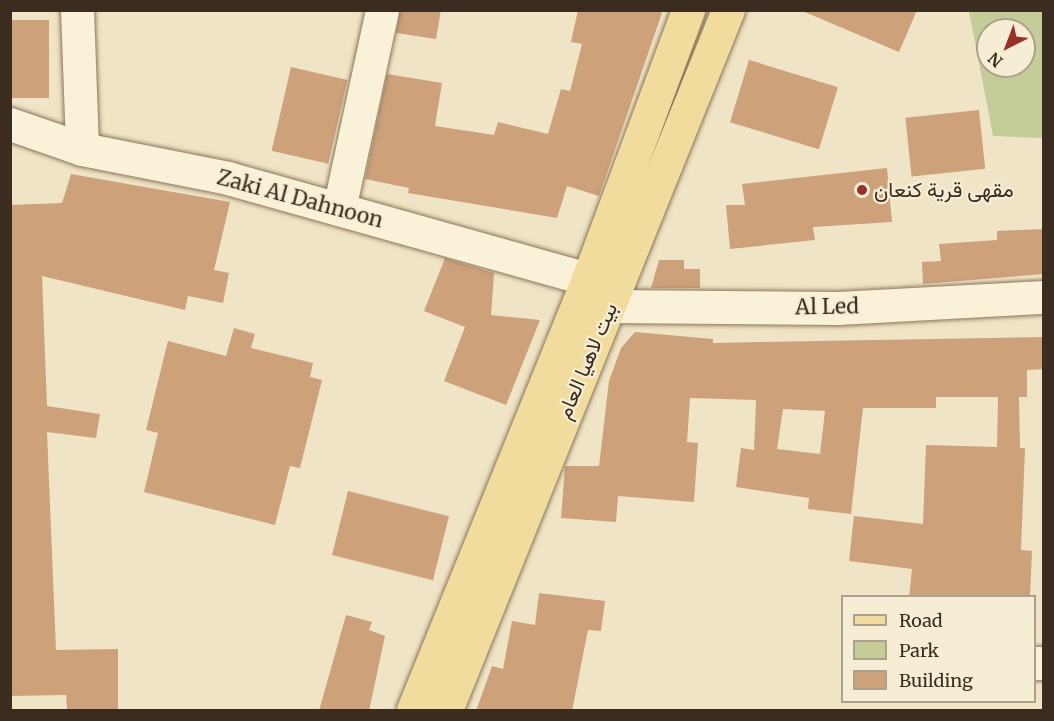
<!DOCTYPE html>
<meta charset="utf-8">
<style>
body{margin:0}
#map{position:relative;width:1054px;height:721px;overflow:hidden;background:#efe4c5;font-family:Merriweather,Vazirmatn,serif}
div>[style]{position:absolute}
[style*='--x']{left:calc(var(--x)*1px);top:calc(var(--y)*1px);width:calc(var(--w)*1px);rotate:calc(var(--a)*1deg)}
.green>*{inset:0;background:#c4cd98}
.building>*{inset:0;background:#cda17a;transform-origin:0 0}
.roads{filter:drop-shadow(0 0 2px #8a765b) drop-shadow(0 0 2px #8a765b)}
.minor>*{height:33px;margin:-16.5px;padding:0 16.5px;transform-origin:16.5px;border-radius:16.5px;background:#f9f1d8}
.major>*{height:33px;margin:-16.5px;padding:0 16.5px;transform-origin:16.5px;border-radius:16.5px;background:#f2dc9d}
.dots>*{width:16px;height:16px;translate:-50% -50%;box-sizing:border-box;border:3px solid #f6eed4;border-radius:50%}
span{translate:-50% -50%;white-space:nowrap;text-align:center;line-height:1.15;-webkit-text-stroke:4.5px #f6eed4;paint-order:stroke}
.poi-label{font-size:21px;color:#3a2d1f}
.left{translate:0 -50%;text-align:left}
.street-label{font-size:21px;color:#3a2d1f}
.frame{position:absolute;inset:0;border:12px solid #3a2d1f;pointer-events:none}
.legend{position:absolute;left:841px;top:595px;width:195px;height:108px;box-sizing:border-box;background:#f6eed4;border:2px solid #aba18c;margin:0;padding:8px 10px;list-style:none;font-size:18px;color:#3a2d1f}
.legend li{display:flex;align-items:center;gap:12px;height:30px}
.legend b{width:30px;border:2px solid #aba18c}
.north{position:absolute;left:976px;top:18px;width:60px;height:60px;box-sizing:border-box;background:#f6eed4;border:2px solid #aba18c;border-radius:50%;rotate:222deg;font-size:16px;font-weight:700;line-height:24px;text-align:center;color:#3a2d1f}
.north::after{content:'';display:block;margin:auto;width:21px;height:27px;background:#99302a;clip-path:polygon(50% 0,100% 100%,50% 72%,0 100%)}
</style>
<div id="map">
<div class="green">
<div style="clip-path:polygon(evenodd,969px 11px,1043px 11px,1043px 138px,993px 136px,969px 11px,988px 30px,1024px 30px,1024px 66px,988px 66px,988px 30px)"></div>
</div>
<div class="building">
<div style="clip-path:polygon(400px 10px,441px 10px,436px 39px,396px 33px)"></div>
<div style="clip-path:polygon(578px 10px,663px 10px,599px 196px,567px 186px,557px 218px,408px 193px,409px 188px,365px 179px,387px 74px,442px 83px,435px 126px,494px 135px,498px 122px,548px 134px,561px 89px,570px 91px,582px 44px,571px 42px)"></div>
<div style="clip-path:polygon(800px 10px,917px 10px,899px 52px)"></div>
<div style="left:10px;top:20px;width:39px;height:78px"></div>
<div style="left:749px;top:60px;width:93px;height:65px;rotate:17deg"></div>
<div style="left:291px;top:67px;width:58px;height:86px;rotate:13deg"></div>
<div style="left:979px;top:110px;width:59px;height:74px;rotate:84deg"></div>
<div style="clip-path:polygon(887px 168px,892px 222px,813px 227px,815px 240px,730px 249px,726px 205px,745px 205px,742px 184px)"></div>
<div style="clip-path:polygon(71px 174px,230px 202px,214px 270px,229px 273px,223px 303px,188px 296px,185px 310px,42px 276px,47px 406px,100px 414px,96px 438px,47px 432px,56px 650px,118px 649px,118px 710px,67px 710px,66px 695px,10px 696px,10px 205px,62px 203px)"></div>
<div style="clip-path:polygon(1044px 229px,1044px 274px,923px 284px,922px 262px,941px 261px,939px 244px,997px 240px,997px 231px)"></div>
<div style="clip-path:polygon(445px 258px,494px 273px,491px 315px,540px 320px,506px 405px,444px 381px,465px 327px,424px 311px)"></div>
<div style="clip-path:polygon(659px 260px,684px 260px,684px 269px,700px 269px,700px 288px,651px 288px)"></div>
<div style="clip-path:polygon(234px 328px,255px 334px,251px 348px,313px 363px,310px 377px,322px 380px,300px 468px,290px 466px,275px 525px,144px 492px,158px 433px,146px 430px,168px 341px,226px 356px)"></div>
<div style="clip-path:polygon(evenodd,635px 332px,713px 339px,713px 343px,1044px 337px,1044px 369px,1027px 370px,1027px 397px,1019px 397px,1020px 448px,1025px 448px,1021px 550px,1032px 551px,1030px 597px,909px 597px,912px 569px,849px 561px,854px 516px,923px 524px,926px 445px,997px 447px,998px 397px,936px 397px,936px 408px,863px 408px,851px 514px,808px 509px,809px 498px,736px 487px,741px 448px,754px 450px,756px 400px,690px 398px,687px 442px,698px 443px,694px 502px,618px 496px,616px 522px,561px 518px,565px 466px,599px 466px,609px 381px,621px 348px,635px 332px,783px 409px,825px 411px,820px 454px,777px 449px,783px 409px)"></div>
<div style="left:348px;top:491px;width:104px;height:66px;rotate:14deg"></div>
<div style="clip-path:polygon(539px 593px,605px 601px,601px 631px,588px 630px,572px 711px,476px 711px,492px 666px,503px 669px,512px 621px,535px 625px)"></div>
<div style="clip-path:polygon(346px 615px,372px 622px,369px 630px,385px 636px,369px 711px,319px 711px)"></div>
</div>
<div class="roads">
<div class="minor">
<div style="--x:77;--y:10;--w:139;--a:87.9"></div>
<div style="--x:10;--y:124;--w:76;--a:19.1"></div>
<div style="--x:82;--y:149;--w:149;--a:11.2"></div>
<div style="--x:228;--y:178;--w:374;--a:15.7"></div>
<div style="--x:339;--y:209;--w:204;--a:-77.8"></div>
<div style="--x:610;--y:306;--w:228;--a:0.5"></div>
<div style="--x:838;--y:308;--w:206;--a:-3.1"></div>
<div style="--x:1034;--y:663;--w:10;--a:0"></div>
</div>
<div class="major">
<div style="--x:413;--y:710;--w:465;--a:-67.9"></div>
<div style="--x:588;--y:279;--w:287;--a:-69.6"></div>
<div style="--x:446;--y:710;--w:755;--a:-68.06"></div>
</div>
</div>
<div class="dots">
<div style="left:862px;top:190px;background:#99302a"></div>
</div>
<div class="poi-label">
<span class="left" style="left:874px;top:190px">مقهى قرية كنعان</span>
</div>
<div class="street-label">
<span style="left:300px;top:199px;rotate:15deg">Zaki Al Dahnoon</span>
<span style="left:827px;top:307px;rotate:-1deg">Al Led</span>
<span style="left:587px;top:361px;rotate:-67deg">بيت لاهيا العام</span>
</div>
<div class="frame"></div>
<ul class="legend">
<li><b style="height:8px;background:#f2dc9d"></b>Road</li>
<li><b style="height:16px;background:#c4cd98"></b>Park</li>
<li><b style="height:16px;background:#cda17a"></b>Building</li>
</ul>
<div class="north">N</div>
</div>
